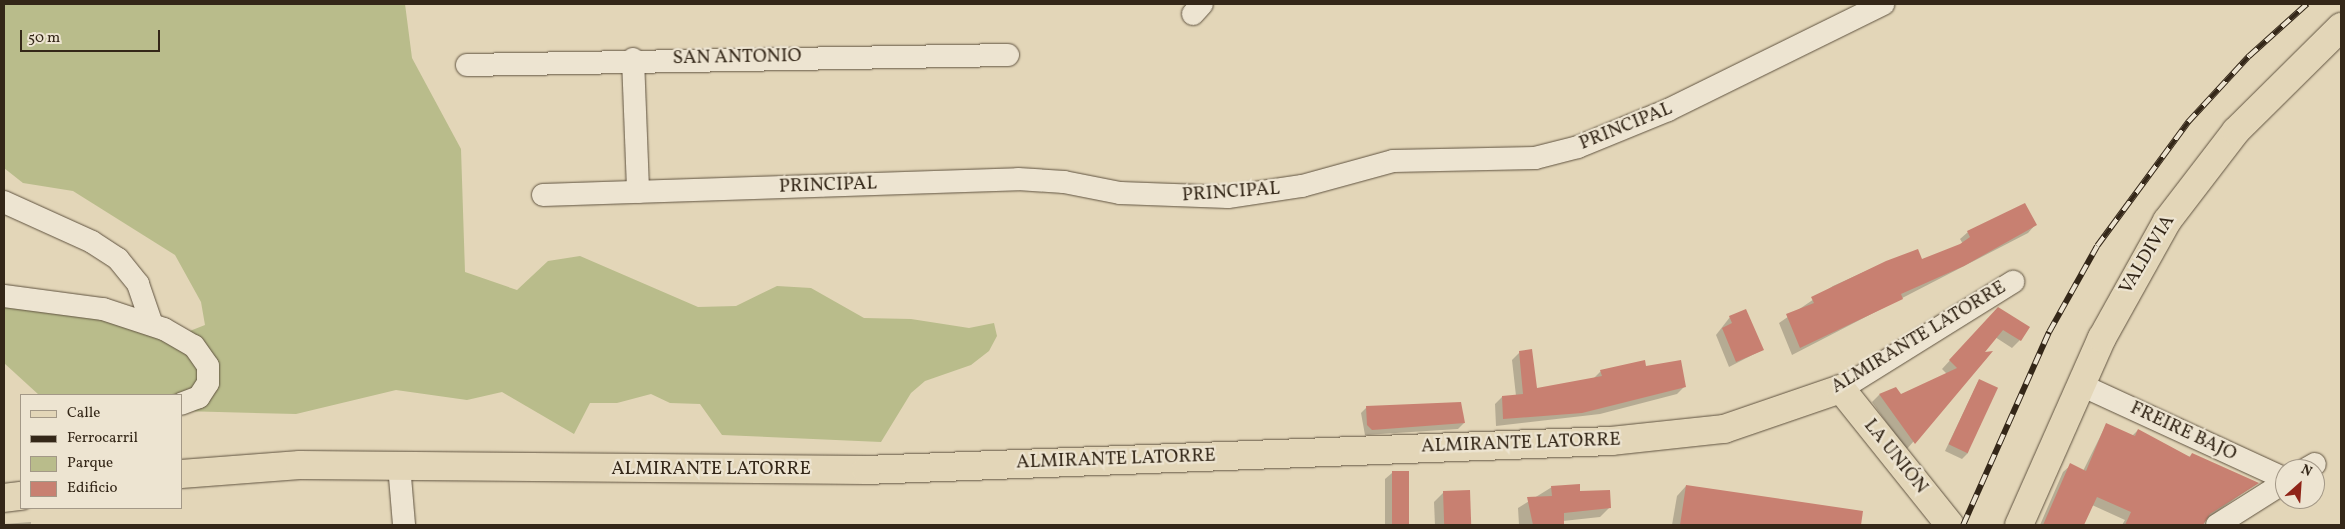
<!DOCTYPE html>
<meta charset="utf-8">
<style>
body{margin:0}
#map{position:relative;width:2345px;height:529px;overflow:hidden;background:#e3d6b8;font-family:Vollkorn,serif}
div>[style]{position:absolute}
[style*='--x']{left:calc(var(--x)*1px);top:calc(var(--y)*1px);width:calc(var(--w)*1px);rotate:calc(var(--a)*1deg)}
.green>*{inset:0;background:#b9bc8b}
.shadow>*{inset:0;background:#0003}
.building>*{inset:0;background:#c88071;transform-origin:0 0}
.roads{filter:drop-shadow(0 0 1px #605340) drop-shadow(0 0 1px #605340)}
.minor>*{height:22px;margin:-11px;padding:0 11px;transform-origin:11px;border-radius:11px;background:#ede4d1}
.major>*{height:28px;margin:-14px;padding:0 14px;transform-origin:14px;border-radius:14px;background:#e3d6b8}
.rail>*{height:5.5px;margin-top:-2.75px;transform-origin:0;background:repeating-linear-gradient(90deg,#ede4d1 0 11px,#342718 0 22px);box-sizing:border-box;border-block:1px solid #342718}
span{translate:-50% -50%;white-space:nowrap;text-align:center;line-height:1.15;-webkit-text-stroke:4.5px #ede4d1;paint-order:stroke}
.street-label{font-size:19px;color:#342718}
.frame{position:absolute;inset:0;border:5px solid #342718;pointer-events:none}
.legend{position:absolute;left:20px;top:394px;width:162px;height:115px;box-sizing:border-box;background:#ede4d1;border:1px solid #a39887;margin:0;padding:6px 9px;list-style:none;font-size:15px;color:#342718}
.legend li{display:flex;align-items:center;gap:10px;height:25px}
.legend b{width:25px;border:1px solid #a39887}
.north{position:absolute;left:2275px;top:459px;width:50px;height:50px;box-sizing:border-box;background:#ede4d1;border:1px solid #a39887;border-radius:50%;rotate:26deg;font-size:14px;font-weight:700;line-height:20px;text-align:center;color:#342718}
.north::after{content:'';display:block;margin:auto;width:18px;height:22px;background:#8f2418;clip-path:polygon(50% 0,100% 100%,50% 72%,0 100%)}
.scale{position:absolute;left:20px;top:30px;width:140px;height:22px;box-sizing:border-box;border:2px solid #342718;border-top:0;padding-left:6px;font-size:15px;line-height:18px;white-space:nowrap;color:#342718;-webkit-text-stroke:4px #ede4d1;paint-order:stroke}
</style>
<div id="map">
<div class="green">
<div style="clip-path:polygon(4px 4px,405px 4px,412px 58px,461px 149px,465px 272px,517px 290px,548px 261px,580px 256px,698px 307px,736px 306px,777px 286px,811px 288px,864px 318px,911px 319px,969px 328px,994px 323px,997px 336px,989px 351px,971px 365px,925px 381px,911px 393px,881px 442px,722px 435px,700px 404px,670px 403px,651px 394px,617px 403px,590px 403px,574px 434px,502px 392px,467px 400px,396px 390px,296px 414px,181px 411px,181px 395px,39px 395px,4px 363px,4px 305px,81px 313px,172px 338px,205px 325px,201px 302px,175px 255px,73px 191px,23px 183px,4px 168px)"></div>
</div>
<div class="shadow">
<div style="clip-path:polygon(2035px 225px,2028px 233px,1792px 355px,1779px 323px,1833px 286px,1886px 262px,1921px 260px,1963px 244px,1960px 239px,1968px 232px)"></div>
<div style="clip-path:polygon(1991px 316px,2020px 340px,2012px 348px,1995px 337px,1982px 353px,1991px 353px,1906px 450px,1872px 402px,1879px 395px,1900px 395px,1947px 374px,1942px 369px)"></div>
<div style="clip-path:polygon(1730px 317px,1762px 350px,1729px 367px,1716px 335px)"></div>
<div style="clip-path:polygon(1520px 352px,1536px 390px,1593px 379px,1601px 371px,1645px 368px,1685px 386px,1677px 394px,1600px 414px,1496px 426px,1495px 404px,1502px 397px,1516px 396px,1512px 360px)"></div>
<div style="clip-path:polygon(1979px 380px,1968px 453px,1962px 459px,1945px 451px)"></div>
<div style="clip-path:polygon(1367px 407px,1464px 423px,1458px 429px,1365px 435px,1361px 413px)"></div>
<div style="clip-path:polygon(2106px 425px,2132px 436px,2138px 430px,2189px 457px,2192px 454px,2257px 483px,2198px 525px,2122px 525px,2125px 520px,2092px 505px,2082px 525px,2040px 525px,2063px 472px,2071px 465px,2083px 471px)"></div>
<div style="clip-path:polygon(1392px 473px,1407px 473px,1407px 525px,1385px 525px,1385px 479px)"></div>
<div style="clip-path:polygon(1686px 486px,1861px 512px,1859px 525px,1672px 525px,1677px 496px)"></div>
<div style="clip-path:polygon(1552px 487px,1579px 493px,1610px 507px,1600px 517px,1563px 521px,1563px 525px,1519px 525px,1518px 508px)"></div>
<div style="clip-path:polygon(1468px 491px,1470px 525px,1435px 525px,1434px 502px,1444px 492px)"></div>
<div style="clip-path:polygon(31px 522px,31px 525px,4px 525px,4px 524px)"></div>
</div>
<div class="building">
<div style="clip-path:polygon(2025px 203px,2037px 225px,1964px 266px,1901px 294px,1903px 299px,1800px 348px,1786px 314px,1814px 303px,1811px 297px,1886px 261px,1918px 249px,1922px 259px,1960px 244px,1970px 237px,1967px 231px)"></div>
<div style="clip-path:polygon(1998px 307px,2030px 327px,2021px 341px,2003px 330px,1985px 352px,1993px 351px,1915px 444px,1879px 394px,1896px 387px,1901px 394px,1957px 368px,1949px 360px)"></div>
<div style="clip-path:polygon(1746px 309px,1764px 350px,1736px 362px,1722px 328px,1732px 323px,1729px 316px)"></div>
<div style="clip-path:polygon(1532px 349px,1537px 388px,1602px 376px,1600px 370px,1645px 360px,1646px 366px,1681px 360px,1686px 387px,1582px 413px,1503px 419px,1502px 396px,1523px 394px,1519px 351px)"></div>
<div style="left:1979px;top:379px;width:21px;height:72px;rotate:25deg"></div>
<div style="clip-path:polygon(1461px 402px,1465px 423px,1372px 430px,1367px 425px,1366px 406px)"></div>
<div style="clip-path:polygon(2106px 423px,2135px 436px,2138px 429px,2190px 457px,2192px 453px,2259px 483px,2210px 514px,2203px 525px,2125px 525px,2131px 512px,2097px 497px,2084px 525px,2043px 525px,2070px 463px,2086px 471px)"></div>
<div style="left:1392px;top:471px;width:17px;height:54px"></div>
<div style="clip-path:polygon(1580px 484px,1580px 491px,1610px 490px,1611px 508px,1564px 513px,1564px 525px,1533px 525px,1527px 497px,1552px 496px,1551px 486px)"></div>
<div style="clip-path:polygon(1686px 485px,1863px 511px,1861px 525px,1680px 525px)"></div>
<div style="left:1470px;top:490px;width:35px;height:27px;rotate:88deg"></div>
</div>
<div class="roads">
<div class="minor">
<div style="--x:1193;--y:14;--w:13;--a:-48"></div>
<div style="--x:633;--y:59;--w:133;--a:87.8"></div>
<div style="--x:467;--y:65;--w:541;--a:-1.06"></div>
<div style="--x:543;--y:195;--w:475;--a:-1.9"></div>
<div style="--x:1018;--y:179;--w:46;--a:3.7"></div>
<div style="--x:1064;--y:182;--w:57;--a:11.1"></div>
<div style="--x:1120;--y:193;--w:108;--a:2.1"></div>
<div style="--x:1228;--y:197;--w:75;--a:-8.5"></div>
<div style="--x:1302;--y:186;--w:94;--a:-15.4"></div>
<div style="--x:1393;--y:161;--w:142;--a:-1.2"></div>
<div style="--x:1535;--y:158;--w:44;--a:-14.3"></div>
<div style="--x:1578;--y:147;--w:97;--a:-22.3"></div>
<div style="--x:1668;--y:110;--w:240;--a:-26.2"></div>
<div style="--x:4;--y:202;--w:97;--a:24.4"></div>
<div style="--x:92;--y:242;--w:31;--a:33"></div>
<div style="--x:118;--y:259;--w:32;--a:51"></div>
<div style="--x:138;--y:284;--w:43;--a:71.1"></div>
<div style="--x:4;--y:296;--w:100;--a:7.5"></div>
<div style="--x:103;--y:309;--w:64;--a:18.2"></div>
<div style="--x:164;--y:329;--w:34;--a:30"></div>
<div style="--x:194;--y:346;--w:24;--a:55"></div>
<div style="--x:208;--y:366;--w:17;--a:90"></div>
<div style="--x:208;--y:383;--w:17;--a:123"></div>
<div style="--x:199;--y:397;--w:19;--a:159"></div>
<div style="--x:2081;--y:385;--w:225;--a:24.7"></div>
<div style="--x:1841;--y:389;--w:203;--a:-31.9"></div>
<div style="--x:399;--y:465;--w:60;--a:85.2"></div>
<div style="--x:2306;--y:469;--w:10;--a:-29"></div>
<div style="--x:2217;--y:525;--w:80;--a:-32.3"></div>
</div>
<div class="major">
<div style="--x:181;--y:474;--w:119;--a:-4.3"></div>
<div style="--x:300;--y:465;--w:566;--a:0.51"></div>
<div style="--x:866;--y:470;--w:746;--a:-2.23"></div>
<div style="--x:1611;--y:441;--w:114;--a:-6.1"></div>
<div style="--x:1724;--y:429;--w:124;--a:-18.9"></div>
<div style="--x:1841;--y:389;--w:174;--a:51.3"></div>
<div style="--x:4;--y:498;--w:17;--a:-7"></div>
<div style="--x:2019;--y:525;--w:205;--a:-66.1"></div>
<div style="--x:2102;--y:338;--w:134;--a:-60.9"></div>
<div style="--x:2167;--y:221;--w:113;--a:-52.5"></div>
<div style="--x:2236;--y:131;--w:148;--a:-44.7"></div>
</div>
</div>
<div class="rail">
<div style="--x:1963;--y:525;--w:211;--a:-66"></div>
<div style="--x:2049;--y:332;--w:98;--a:-60.8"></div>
<div style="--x:2097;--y:246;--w:154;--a:-53.7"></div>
<div style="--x:2188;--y:122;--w:90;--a:-47.3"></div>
<div style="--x:2249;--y:56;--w:78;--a:-41.9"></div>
</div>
<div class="street-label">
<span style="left:737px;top:58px;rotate:-1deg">SAN ANTONIO</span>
<span style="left:1626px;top:127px;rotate:-22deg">PRINCIPAL</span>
<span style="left:828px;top:186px;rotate:-2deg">PRINCIPAL</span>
<span style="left:1231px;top:193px;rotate:-4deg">PRINCIPAL</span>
<span style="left:2148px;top:255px;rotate:-59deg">VALDIVIA</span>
<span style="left:1919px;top:338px;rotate:-31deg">ALMIRANTE LATORRE</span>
<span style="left:2183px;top:432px;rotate:25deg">FREIRE BAJO</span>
<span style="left:1521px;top:444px;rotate:-2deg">ALMIRANTE LATORRE</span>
<span style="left:1895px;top:457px;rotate:51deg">LA UNIÓN</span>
<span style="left:1116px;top:460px;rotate:-2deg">ALMIRANTE LATORRE</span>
<span style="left:711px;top:470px">ALMIRANTE LATORRE</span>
</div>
<div class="frame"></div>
<ul class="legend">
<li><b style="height:6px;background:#e3d6b8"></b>Calle</li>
<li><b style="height:6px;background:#342718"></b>Ferrocarril</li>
<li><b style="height:14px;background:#b9bc8b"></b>Parque</li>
<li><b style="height:14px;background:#c88071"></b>Edificio</li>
</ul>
<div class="north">N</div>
<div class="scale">50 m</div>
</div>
